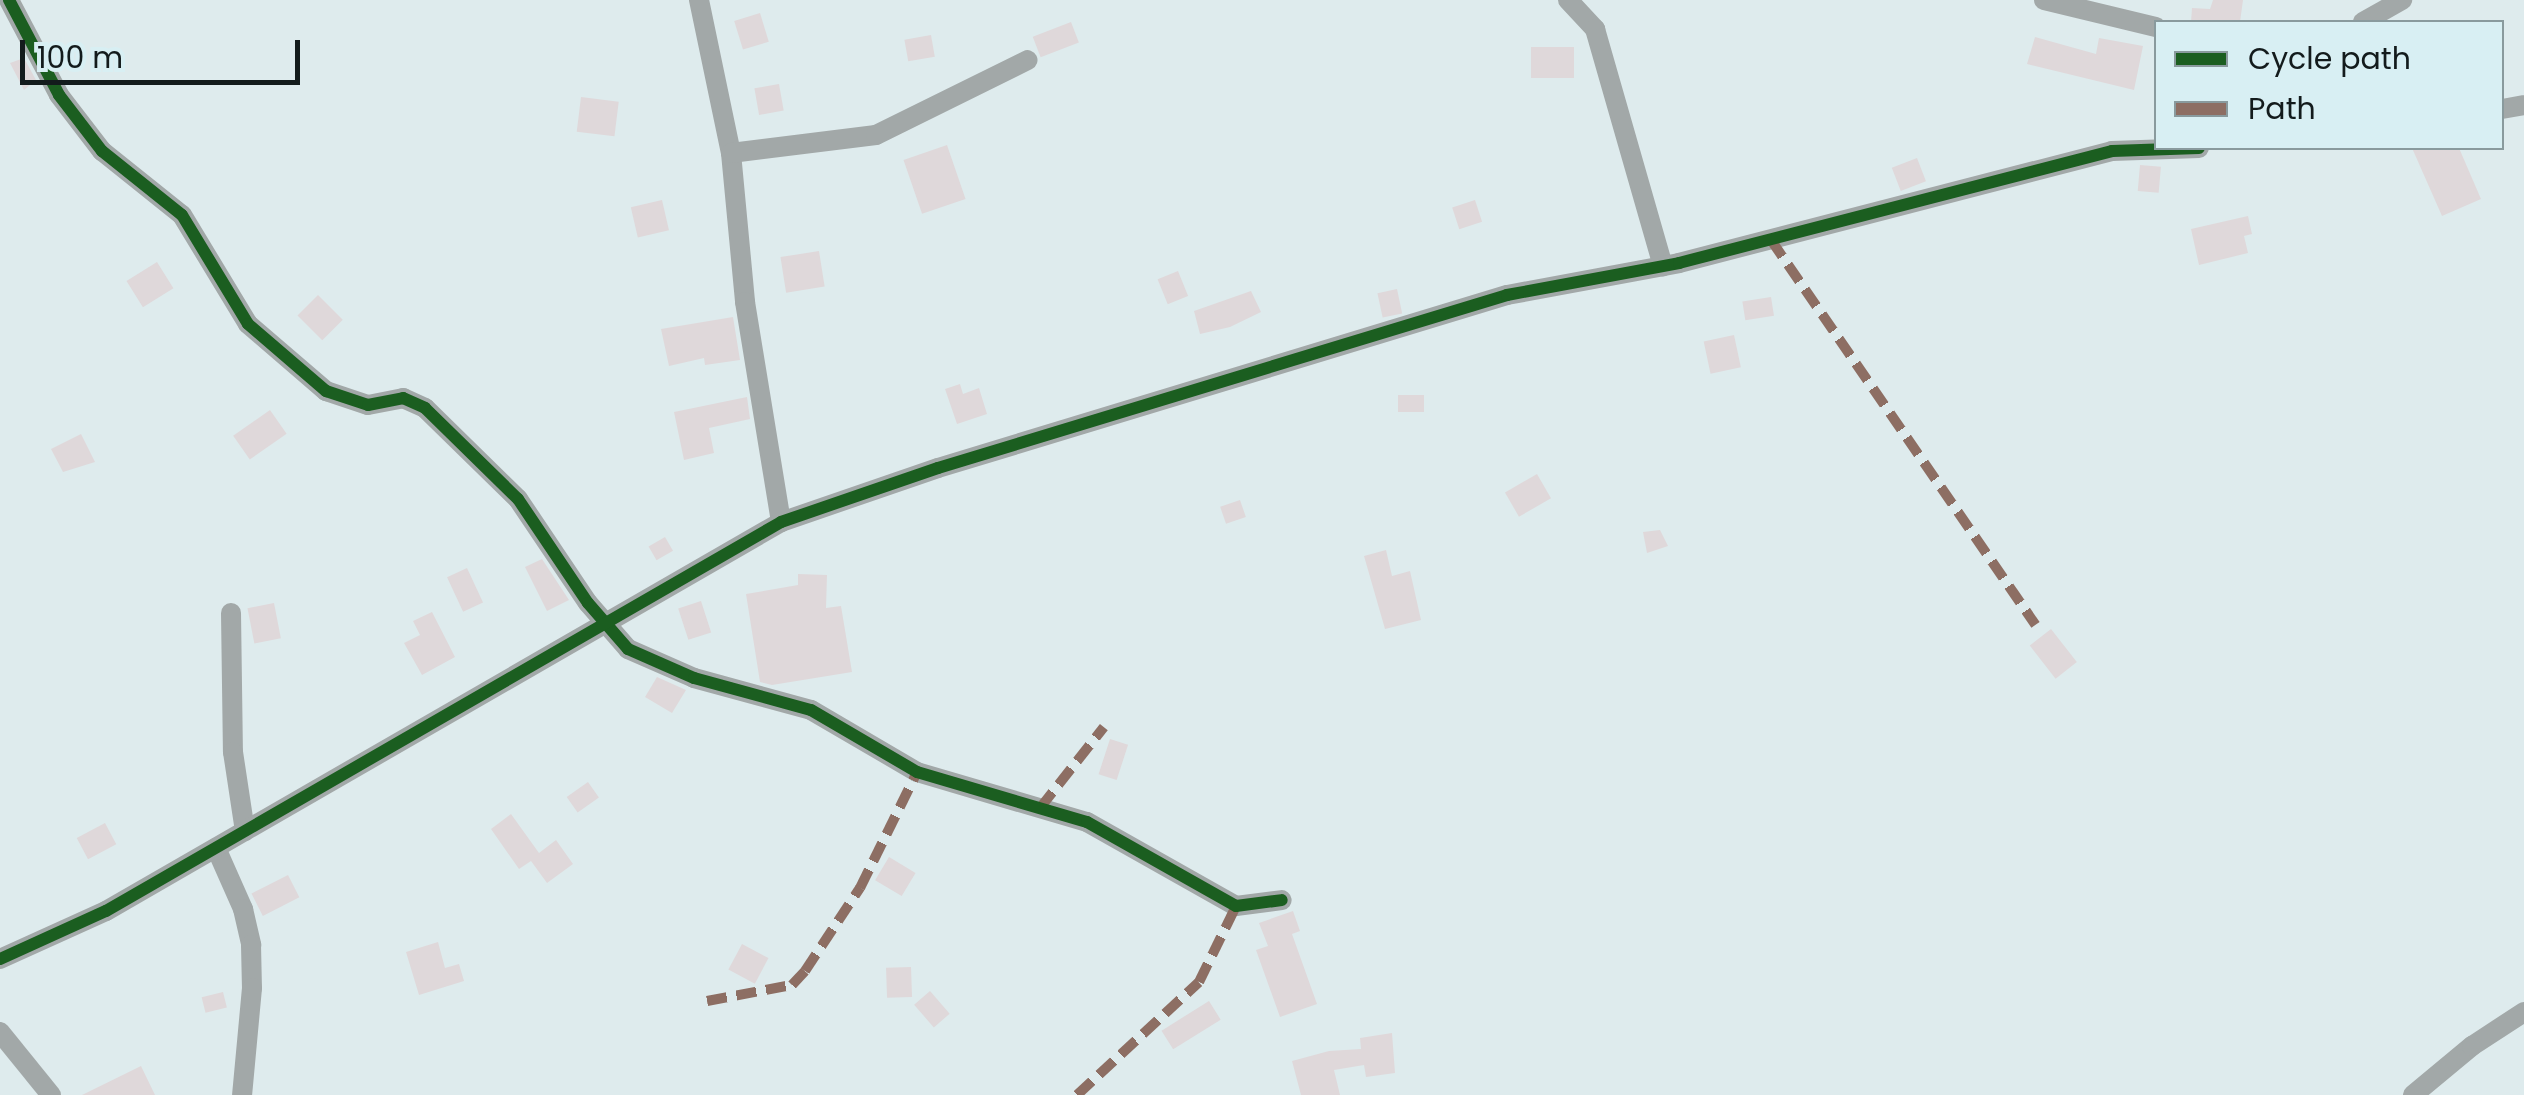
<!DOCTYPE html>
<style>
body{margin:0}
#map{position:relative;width:2524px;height:1095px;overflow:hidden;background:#deebed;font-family:Poppins,sans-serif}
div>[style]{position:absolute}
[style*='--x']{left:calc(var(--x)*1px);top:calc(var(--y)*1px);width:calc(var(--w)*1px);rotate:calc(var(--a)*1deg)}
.building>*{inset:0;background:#dfd8da;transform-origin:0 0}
.minor>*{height:20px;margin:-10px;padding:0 10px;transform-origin:10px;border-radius:10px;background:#a2a8a8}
.quiet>*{height:10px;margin-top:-5px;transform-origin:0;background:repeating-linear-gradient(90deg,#8d6e63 0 20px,transparent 0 30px)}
.cycleway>*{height:12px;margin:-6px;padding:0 6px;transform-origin:6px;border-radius:6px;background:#1b5e20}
span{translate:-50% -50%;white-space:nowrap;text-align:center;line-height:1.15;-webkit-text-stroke:10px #d8eff3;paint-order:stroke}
.legend{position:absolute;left:2154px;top:20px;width:350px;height:130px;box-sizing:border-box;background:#d8eff3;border:2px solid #899a9d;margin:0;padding:12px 18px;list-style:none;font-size:30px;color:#131b1c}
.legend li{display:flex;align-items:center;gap:20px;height:50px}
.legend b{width:50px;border:2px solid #899a9d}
.scale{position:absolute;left:20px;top:40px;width:280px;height:45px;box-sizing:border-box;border:5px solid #131b1c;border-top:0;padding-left:12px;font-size:30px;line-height:35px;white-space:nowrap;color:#131b1c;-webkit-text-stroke:8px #d8eff3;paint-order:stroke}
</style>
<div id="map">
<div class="building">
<div style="clip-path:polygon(2213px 0,2243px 0,2240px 22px,2191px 22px,2192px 8px,2210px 9px)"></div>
<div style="left:760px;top:13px;width:30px;height:27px;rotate:73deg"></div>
<div style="left:1071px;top:22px;width:22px;height:41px;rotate:69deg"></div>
<div style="left:931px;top:35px;width:22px;height:27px;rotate:80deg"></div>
<div style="clip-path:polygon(2035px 37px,2096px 54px,2099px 38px,2143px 46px,2134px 90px,2027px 64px)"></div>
<div style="left:1574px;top:47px;width:31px;height:43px;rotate:90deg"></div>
<div style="clip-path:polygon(24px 58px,36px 80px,24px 90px,10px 63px)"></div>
<div style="left:779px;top:84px;width:27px;height:25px;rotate:80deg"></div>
<div style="left:581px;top:97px;width:38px;height:35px;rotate:7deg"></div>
<div style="left:947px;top:145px;width:57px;height:46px;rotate:71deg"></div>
<div style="clip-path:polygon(2412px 148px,2459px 148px,2481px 199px,2442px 216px)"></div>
<div style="left:1917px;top:158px;width:25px;height:27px;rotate:69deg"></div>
<div style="left:2140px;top:165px;width:21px;height:26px;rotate:5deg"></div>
<div style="left:662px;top:200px;width:31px;height:32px;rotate:77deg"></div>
<div style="left:1475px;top:200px;width:23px;height:24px;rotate:72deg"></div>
<div style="clip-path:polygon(2248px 216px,2252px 234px,2244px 236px,2248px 253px,2199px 265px,2191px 229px)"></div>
<div style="left:819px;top:251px;width:36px;height:39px;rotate:81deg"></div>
<div style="left:157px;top:262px;width:31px;height:36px;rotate:58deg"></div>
<div style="left:1178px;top:271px;width:27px;height:22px;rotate:68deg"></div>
<div style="left:1397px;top:289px;width:25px;height:20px;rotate:78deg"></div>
<div style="clip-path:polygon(1251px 291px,1261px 312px,1230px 327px,1200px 334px,1194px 311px)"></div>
<div style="left:318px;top:295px;width:35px;height:29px;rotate:45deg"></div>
<div style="left:1771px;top:297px;width:19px;height:29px;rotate:81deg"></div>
<div style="clip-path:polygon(733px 317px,740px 360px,705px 365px,704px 358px,669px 366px,661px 329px)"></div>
<div style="left:1734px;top:335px;width:33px;height:31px;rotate:78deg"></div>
<div style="clip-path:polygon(960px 384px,963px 394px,979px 388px,987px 414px,957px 424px,945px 389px)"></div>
<div style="left:1398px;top:395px;width:26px;height:17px"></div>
<div style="clip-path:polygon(747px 397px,750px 419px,709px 428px,714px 453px,684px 460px,674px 412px)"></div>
<div style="left:270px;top:410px;width:29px;height:45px;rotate:55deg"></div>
<div style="clip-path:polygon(81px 434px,95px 462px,63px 472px,51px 449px)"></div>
<div style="left:1537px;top:474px;width:28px;height:37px;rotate:60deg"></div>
<div style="left:1240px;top:500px;width:18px;height:21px;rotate:71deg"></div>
<div style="clip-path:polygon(1660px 530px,1668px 546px,1647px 553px,1643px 532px)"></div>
<div style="left:665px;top:537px;width:16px;height:19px;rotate:60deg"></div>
<div style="clip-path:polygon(1386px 550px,1392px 576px,1410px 571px,1421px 620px,1385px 629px,1364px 556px)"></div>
<div style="clip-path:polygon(542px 559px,569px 600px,547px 611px,525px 567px)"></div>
<div style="left:467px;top:568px;width:38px;height:22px;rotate:65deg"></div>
<div style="clip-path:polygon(798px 574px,827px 575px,826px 608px,841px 606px,852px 672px,772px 685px,760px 682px,746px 594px,798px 585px)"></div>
<div style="left:701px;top:601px;width:33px;height:24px;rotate:72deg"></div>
<div style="left:274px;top:603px;width:36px;height:27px;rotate:79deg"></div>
<div style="clip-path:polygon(432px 612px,455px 657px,422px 675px,404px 643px,420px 635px,413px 621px)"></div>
<div style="left:2051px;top:629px;width:42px;height:27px;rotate:52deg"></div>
<div style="clip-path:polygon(657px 677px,686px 690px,672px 713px,645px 697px)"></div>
<div style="left:1110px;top:739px;width:19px;height:37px;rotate:18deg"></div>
<div style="left:588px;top:782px;width:19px;height:26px;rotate:55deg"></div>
<div style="clip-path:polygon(511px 814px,539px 853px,556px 840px,573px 864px,547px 883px,531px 861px,519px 869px,491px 829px)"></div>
<div style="left:105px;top:823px;width:24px;height:32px;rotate:62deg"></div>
<div style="left:889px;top:857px;width:31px;height:27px;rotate:31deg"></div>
<div style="left:288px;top:875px;width:25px;height:41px;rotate:63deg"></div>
<div style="clip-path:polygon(1293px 911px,1300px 931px,1292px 934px,1317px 1004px,1280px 1017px,1256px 950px,1268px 946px,1259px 923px)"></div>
<div style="clip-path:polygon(438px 942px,445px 968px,459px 964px,464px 981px,419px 995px,406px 952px)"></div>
<div style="left:742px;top:944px;width:30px;height:29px;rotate:28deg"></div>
<div style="left:911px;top:967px;width:30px;height:25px;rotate:88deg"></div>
<div style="left:930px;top:991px;width:30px;height:21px;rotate:49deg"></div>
<div style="left:223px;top:992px;width:16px;height:22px;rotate:76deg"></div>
<div style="left:1209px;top:1001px;width:22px;height:56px;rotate:58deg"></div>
<div style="clip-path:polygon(1392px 1033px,1395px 1073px,1366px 1077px,1364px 1065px,1334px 1070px,1340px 1095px,1301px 1095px,1292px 1061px,1329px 1051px,1361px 1049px,1360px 1038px)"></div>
<div style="clip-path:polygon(141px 1066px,155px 1095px,82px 1095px)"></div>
</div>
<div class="minor">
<div style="--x:9;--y:0;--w:107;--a:62.2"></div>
<div style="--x:59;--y:95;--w:71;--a:52.5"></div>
<div style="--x:102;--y:151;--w:102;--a:38.7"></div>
<div style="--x:182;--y:215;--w:127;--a:58.8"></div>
<div style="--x:248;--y:324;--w:103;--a:40.7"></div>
<div style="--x:326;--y:391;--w:44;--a:18.4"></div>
<div style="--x:368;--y:405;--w:36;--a:-11"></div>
<div style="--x:403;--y:398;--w:24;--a:24"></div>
<div style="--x:425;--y:408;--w:130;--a:44.4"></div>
<div style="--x:518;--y:499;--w:125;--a:56.1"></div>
<div style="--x:588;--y:603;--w:61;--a:49"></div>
<div style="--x:628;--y:649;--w:72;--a:23.7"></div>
<div style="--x:694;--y:678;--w:121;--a:15.3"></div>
<div style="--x:811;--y:710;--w:123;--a:30.3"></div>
<div style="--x:917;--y:772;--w:177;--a:16.4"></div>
<div style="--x:1087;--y:822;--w:171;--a:29.4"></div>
<div style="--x:1236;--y:906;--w:46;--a:-7.4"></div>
<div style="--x:699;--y:0;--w:156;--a:78.2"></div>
<div style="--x:731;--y:153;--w:150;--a:84.6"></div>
<div style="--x:745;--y:302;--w:223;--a:80.7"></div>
<div style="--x:1568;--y:0;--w:40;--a:47"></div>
<div style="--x:1595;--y:29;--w:247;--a:74"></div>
<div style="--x:2044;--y:0;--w:115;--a:13.6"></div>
<div style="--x:2363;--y:22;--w:45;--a:-29.4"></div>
<div style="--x:2502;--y:109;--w:22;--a:-10"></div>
<div style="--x:731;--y:153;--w:146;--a:-7.1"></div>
<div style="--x:876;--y:135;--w:169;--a:-26.3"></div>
<div style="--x:231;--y:613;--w:139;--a:89.2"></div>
<div style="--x:233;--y:752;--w:80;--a:81.4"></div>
<div style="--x:216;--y:848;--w:67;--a:66.1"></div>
<div style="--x:243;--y:909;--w:37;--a:77"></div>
<div style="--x:251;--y:945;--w:43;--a:88.7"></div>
<div style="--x:252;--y:988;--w:107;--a:95.3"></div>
<div style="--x:0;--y:959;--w:116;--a:-24.4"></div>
<div style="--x:106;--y:911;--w:779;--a:-29.95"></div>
<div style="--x:781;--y:522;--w:166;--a:-19"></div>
<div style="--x:938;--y:468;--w:595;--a:-16.91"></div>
<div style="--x:1507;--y:295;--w:175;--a:-10.5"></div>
<div style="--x:1679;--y:263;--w:447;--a:-14.5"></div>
<div style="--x:2112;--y:151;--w:87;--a:-2"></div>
<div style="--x:0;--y:1032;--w:81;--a:51"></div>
<div style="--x:2413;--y:1095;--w:77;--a:-39.7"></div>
<div style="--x:2472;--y:1046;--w:62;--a:-33.2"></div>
</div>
<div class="quiet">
<div style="--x:1771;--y:240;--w:467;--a:55.5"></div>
<div style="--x:1040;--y:808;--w:103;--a:-51.7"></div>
<div style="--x:707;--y:1001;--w:86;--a:-10.7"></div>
<div style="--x:792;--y:985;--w:19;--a:-47"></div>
<div style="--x:805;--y:971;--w:100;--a:-56.5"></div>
<div style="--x:860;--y:888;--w:129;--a:-63.8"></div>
<div style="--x:1077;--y:1095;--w:166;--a:-42.8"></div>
<div style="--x:1199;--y:982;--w:85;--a:-64"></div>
</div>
<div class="cycleway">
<div style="--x:9;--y:0;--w:107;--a:62.2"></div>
<div style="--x:59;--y:95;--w:71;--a:52.5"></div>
<div style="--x:102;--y:151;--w:102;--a:38.7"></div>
<div style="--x:182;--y:215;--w:127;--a:58.8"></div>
<div style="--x:248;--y:324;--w:103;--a:40.7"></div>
<div style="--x:326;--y:391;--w:44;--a:18.4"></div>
<div style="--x:368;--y:405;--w:36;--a:-11"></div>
<div style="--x:403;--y:398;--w:24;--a:24"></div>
<div style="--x:425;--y:408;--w:130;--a:44.4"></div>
<div style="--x:518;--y:499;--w:125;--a:56.1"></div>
<div style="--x:588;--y:603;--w:61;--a:49"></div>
<div style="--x:628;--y:649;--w:72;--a:23.7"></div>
<div style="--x:694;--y:678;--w:121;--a:15.3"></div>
<div style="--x:811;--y:710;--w:123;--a:30.3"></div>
<div style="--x:917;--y:772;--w:177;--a:16.4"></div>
<div style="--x:1087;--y:822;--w:171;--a:29.4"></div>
<div style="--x:1236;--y:906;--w:46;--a:-7.4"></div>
<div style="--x:0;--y:959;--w:116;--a:-24.4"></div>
<div style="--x:106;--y:911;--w:779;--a:-29.95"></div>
<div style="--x:781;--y:522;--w:166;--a:-19"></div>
<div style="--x:938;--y:468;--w:595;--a:-16.91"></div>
<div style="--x:1507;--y:295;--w:175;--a:-10.5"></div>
<div style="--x:1679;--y:263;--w:447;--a:-14.5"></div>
<div style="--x:2112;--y:151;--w:87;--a:-2"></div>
</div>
<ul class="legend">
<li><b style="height:12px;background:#1b5e20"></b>Cycle path</li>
<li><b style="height:12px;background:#8d6e63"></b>Path</li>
</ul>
<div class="scale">100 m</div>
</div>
